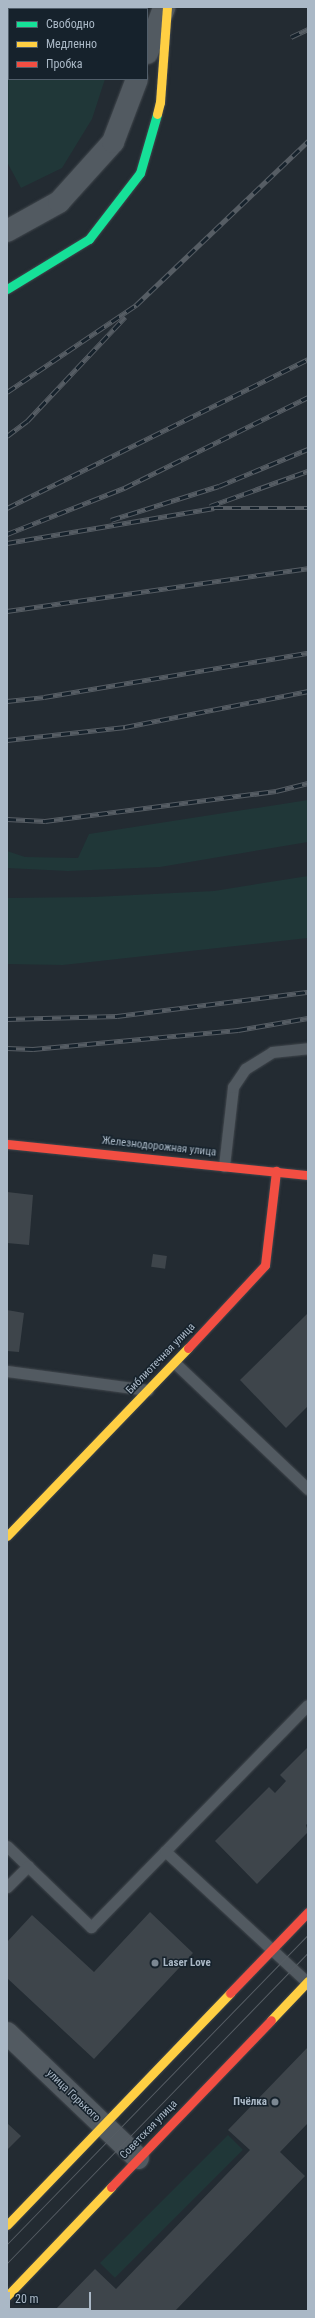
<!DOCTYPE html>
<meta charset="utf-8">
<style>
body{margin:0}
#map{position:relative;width:315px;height:2318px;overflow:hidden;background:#232b32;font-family:"Roboto Condensed",sans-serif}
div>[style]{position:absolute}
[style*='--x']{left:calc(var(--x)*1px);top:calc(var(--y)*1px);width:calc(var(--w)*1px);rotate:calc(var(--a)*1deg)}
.green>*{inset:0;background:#203738;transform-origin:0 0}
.building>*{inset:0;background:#3e454b;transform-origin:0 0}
.roads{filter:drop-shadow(0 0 1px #41474d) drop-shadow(0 0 1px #41474d)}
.lane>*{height:11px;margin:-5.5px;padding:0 5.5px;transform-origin:5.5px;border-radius:5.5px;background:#525a61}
.street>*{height:22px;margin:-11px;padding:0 11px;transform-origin:11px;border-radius:11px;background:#525a61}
.fast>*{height:9px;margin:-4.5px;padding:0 4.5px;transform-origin:4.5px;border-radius:4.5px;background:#16e098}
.slow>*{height:9px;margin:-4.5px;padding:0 4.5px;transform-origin:4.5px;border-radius:4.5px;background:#ffcf43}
.jam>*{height:9px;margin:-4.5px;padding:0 4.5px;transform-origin:4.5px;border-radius:4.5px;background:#f24e42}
.tram>*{height:1px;margin:-0.5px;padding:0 0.5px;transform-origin:0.5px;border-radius:0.5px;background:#565d64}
.rail>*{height:4.5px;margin-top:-2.25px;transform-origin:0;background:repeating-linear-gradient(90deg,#16222c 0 9px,#565d64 0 18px);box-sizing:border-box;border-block:1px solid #565d64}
.dots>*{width:11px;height:11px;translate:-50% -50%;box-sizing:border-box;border:2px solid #16222c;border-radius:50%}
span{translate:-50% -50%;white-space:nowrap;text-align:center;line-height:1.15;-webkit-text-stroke:3px #16222c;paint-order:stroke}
.street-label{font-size:11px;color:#aab8c6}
.poi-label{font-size:11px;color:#aab8c6;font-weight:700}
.left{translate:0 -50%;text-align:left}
.right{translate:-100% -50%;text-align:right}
.frame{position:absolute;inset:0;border:8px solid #aab8c6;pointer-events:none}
.legend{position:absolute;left:8px;top:8px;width:140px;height:72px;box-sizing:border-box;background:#16222c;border:1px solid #515e6a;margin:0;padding:5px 7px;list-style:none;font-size:12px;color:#aab8c6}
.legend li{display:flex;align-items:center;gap:8px;height:20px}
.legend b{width:20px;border:1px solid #515e6a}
.scale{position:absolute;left:8px;top:2292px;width:83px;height:18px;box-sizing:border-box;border:2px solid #aab8c6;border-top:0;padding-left:5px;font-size:12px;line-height:14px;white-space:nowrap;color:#aab8c6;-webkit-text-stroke:3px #16222c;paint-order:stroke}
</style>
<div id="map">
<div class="green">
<div style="clip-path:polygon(7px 7px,80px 9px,9px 9px,9px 79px,105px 79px,92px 119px,62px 168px,21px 188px,7px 162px)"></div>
<div style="clip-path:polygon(308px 800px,308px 842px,160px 867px,68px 871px,7px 868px,7px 851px,25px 857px,78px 858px,89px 834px)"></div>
<div style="clip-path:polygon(308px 876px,308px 938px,63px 965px,7px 964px,7px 898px,94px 897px,214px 891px)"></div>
<div style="left:228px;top:2135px;width:21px;height:181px;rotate:45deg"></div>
</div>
<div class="building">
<div style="clip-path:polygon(7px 1192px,33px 1195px,29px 1245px,7px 1243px)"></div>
<div style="left:153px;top:1254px;width:14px;height:13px;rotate:8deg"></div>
<div style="clip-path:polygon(7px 1310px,24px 1313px,19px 1352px,7px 1351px)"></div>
<div style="clip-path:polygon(308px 1313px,308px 1406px,286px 1428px,240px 1380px)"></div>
<div style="clip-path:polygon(308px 1747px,308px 1823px,306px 1825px,308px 1832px,257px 1884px,215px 1841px,269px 1787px,275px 1793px,286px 1781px,280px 1775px)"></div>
<div style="clip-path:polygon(150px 1912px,193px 1953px,94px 2059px,7px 1978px,7px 1942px,32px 1915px,94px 1972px)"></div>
<div style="clip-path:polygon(308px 2047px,308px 2123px,280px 2152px,305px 2176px,265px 2218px,175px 2311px,54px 2311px,95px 2269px,116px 2289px,250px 2150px,228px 2130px)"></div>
<div style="clip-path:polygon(7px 2123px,21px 2136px,7px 2150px)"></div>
</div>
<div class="roads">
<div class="lane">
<div style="--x:224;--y:1166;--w:80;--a:-83.5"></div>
<div style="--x:233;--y:1087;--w:22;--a:-56"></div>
<div style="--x:245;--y:1069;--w:32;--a:-32"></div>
<div style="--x:272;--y:1052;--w:36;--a:-6"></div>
<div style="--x:175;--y:1363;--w:183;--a:43.5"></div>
<div style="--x:7;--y:1371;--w:142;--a:7.7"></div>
<div style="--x:7;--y:1846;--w:117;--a:44"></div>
<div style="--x:91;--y:1927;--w:310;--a:-45.7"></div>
<div style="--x:165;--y:1851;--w:193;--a:42.7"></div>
<div style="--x:7;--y:1887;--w:30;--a:-45"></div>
</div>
<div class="street">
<div style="--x:147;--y:53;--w:48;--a:-69.3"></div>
<div style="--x:7;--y:231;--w:60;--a:-29.1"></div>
<div style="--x:59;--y:202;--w:81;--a:-48"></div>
<div style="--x:113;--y:142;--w:67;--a:-69.1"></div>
<div style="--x:7;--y:2033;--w:181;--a:43.7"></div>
</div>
<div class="fast">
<div style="--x:7;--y:289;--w:96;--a:-31.4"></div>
<div style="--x:89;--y:239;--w:83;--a:-52.3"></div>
<div style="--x:140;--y:173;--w:61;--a:-73.9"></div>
</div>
<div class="slow">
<div style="--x:157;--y:114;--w:12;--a:-76"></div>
<div style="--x:160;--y:102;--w:95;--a:-85.8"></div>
<div style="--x:7;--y:1536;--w:261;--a:-46.1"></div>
<div style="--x:271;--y:2020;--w:54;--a:-46.5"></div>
<div style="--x:7;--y:2225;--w:322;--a:-46.1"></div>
<div style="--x:7;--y:2296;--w:151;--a:-46.3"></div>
</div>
<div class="jam">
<div style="--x:7;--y:1144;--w:303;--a:5.9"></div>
<div style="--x:188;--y:1348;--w:113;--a:-47.1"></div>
<div style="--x:265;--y:1265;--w:95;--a:-83.3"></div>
<div style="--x:230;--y:1993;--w:112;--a:-46.1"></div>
<div style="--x:111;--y:2187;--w:231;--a:-46.2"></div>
</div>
</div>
<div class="tram">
<div style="--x:7;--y:2244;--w:432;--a:-45.8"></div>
<div style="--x:7;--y:2263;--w:433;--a:-45.9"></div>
</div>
<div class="rail">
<div style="--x:291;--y:37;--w:19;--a:-25"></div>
<div style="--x:7;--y:392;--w:156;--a:-34"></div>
<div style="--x:136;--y:305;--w:238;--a:-43.6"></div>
<div style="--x:7;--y:436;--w:25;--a:-37"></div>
<div style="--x:27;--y:421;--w:143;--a:-46.7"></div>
<div style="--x:210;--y:506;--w:104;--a:-19.7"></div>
<div style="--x:7;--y:508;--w:336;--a:-26.3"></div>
<div style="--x:111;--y:520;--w:113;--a:-17.5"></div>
<div style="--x:219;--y:486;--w:96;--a:-22.6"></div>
<div style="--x:7;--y:534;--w:126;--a:-21.5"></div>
<div style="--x:124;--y:488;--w:205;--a:-26.3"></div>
<div style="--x:7;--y:543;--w:210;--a:-9.6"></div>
<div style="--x:214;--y:508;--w:94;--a:0"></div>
<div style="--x:7;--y:611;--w:304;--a:-8.1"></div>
<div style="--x:7;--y:701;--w:37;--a:-6"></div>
<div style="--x:44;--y:697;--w:268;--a:-9.5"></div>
<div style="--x:7;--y:740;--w:119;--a:-6.3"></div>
<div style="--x:125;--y:727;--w:187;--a:-11.1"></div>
<div style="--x:7;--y:819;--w:38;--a:3"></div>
<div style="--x:45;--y:821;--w:233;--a:-7.4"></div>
<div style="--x:276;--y:791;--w:33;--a:-14"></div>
<div style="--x:7;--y:1019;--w:110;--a:-1.6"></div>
<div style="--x:117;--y:1016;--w:193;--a:-7.2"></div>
<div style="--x:7;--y:1048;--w:26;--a:2"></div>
<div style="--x:33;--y:1049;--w:206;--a:-5.3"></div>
<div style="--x:238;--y:1030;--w:71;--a:-9.7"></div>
</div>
<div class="dots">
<div style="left:155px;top:1963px;background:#7b8792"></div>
<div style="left:275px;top:2102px;background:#7b8792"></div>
</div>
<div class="street-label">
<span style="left:159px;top:1147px;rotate:6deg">Железнодорожная улица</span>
<span style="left:161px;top:1359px;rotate:-46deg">Библиотечная улица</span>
<span style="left:73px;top:2096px;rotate:44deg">улица Горького</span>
<span style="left:149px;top:2130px;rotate:-46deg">Советская улица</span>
</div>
<div class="poi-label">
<span class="left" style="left:163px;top:1963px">Laser Love</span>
<span class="right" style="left:267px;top:2102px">Пчёлка</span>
</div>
<div class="frame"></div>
<ul class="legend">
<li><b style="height:5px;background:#16e098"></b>Свободно</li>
<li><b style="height:5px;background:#ffcf43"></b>Медленно</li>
<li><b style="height:5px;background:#f24e42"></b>Пробка</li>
</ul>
<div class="scale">20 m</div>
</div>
